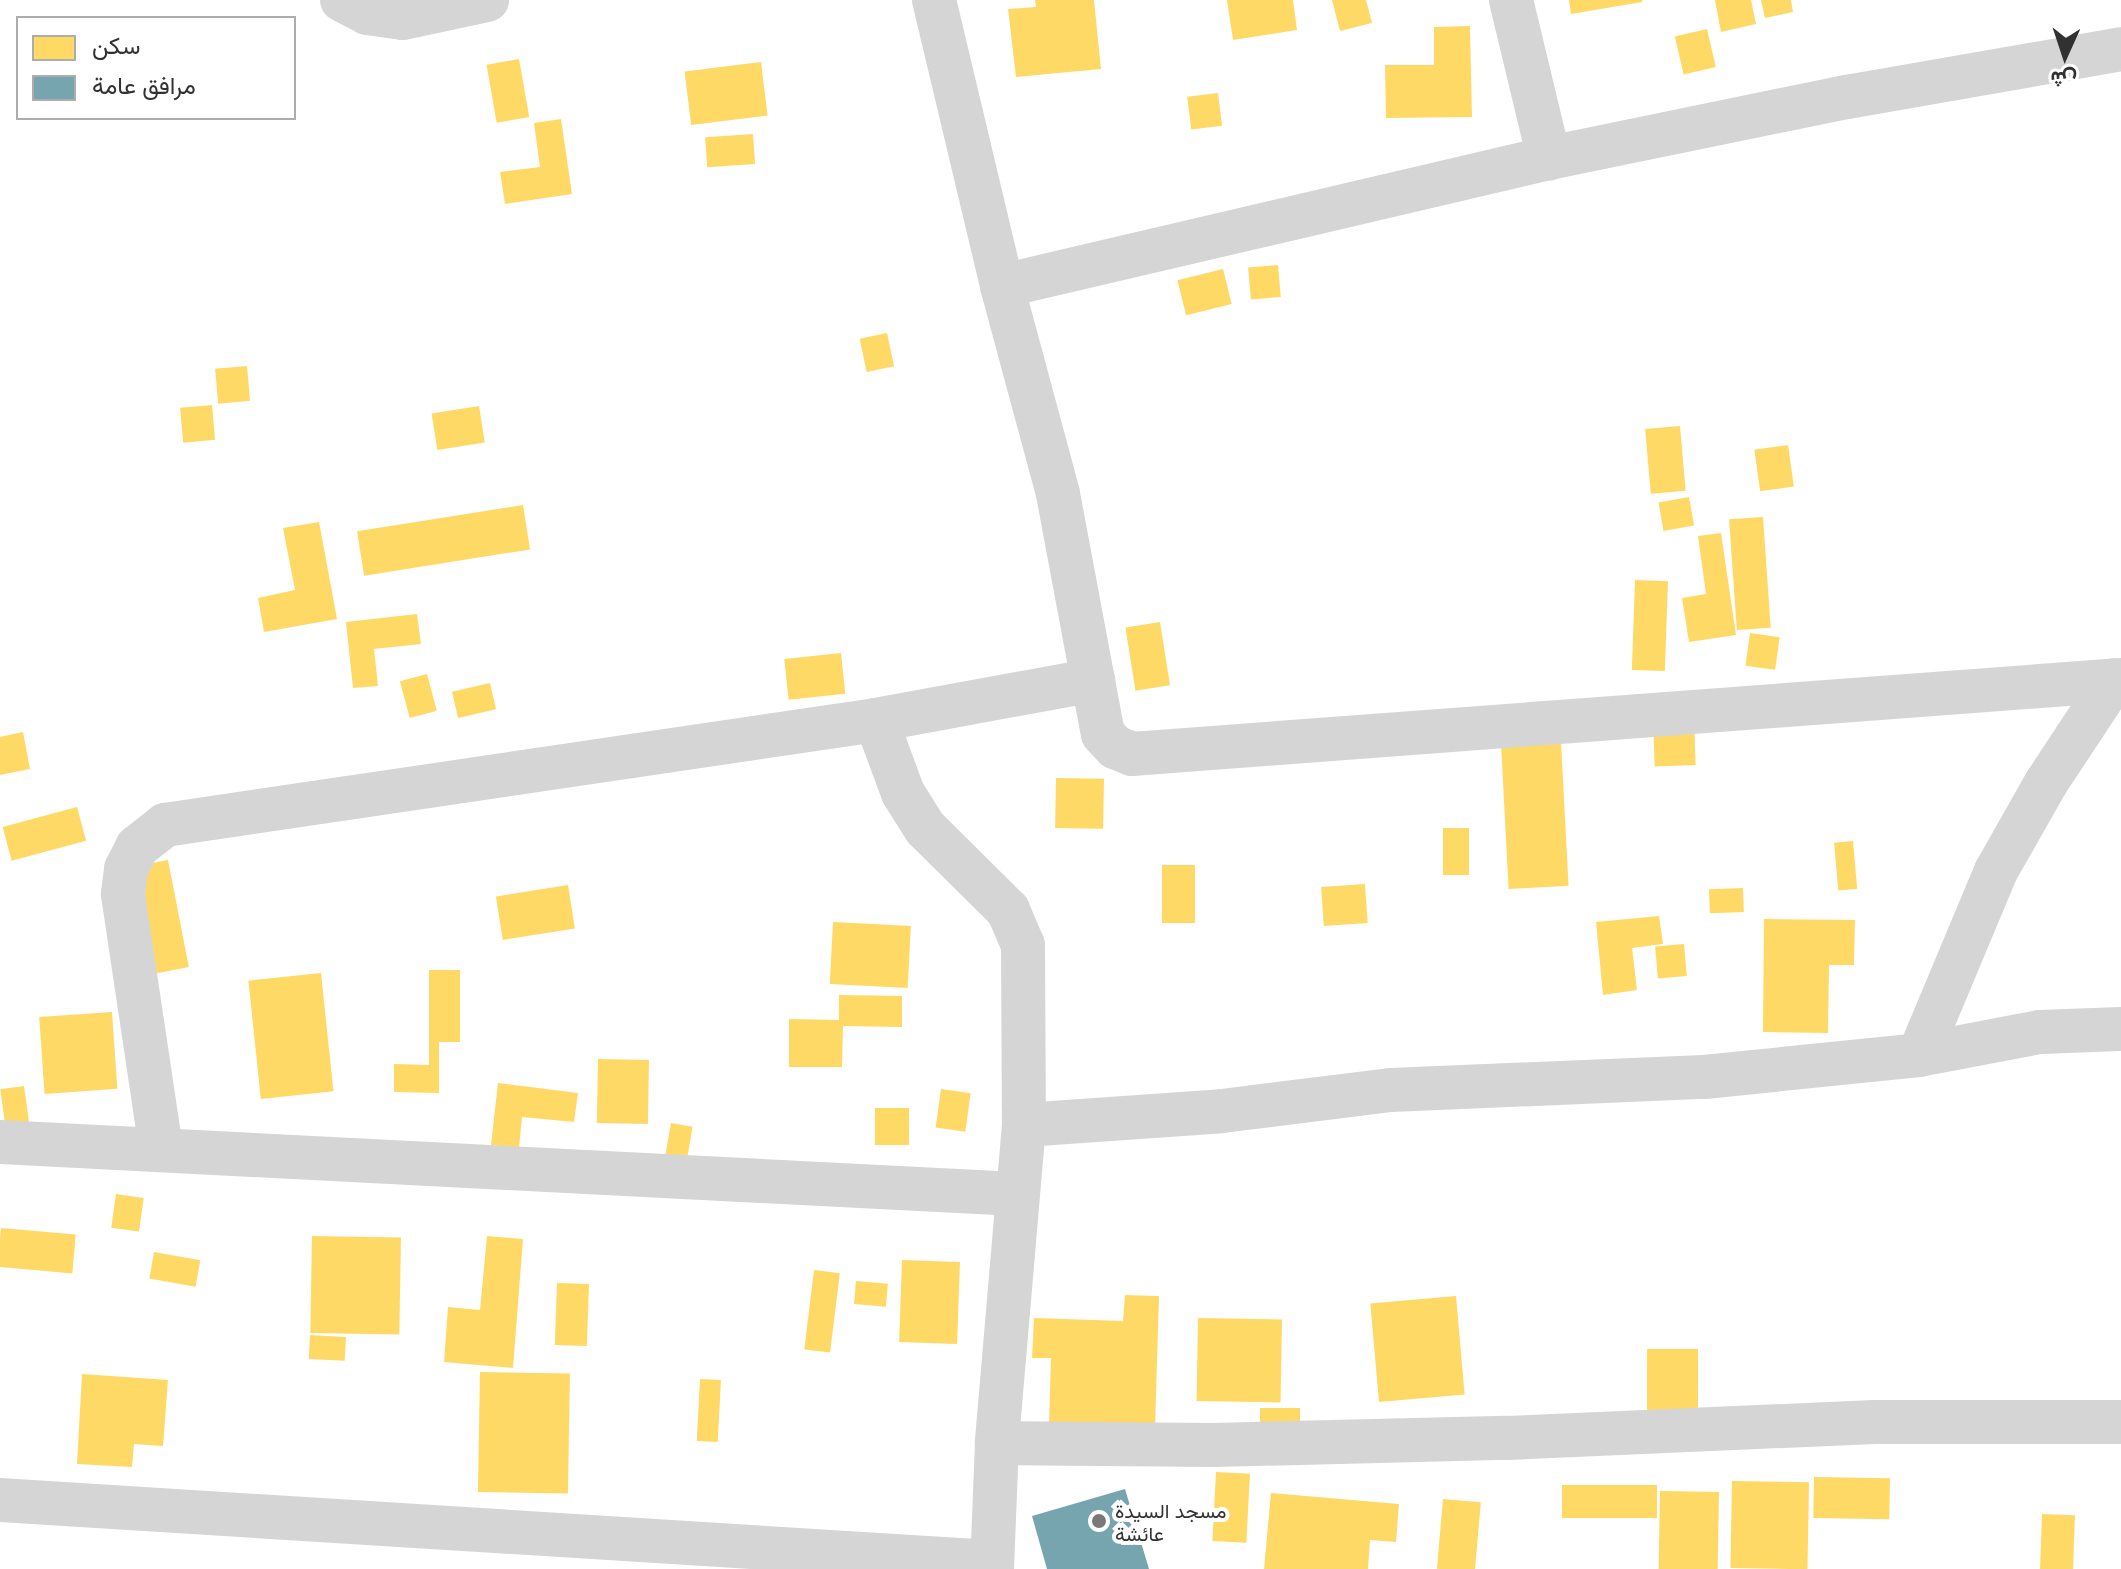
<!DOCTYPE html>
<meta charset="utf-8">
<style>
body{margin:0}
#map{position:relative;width:2121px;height:1569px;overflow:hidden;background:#fff;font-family:Mulish,Vazirmatn,sans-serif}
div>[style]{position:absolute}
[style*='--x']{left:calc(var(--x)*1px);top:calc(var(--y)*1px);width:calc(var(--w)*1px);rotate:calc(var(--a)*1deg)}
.homes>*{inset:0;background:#ffd966;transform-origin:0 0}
.public>*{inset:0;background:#76a5af}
.minor>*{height:44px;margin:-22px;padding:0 22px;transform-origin:22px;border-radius:22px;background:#d5d5d5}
.dots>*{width:22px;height:22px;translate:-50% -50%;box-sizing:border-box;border:4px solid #fff;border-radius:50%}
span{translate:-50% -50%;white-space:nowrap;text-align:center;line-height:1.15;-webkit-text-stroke:8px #fff;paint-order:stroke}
.poi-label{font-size:20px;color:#313131}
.left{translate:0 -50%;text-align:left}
.legend{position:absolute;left:16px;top:16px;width:280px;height:104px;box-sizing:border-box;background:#fff;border:2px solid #adadad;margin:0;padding:10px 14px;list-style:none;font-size:24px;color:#313131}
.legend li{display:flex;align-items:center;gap:16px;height:40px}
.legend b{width:40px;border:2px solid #adadad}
.north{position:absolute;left:2025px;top:16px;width:80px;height:80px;-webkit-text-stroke:6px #fff;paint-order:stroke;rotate:183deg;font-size:22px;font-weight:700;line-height:32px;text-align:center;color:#313131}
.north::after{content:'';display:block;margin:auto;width:28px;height:36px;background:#313131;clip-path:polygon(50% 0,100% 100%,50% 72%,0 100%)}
</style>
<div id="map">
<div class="homes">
<div style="clip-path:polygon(1035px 0,1094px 0,1101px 69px,1016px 77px,1008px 9px,1036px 7px)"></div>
<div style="clip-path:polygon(1227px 0,1293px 0,1297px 30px,1233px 40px)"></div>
<div style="clip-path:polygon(1332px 0,1366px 0,1372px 23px,1340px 31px)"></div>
<div style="clip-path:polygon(1569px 0,1642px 0,1642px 2px,1571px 14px)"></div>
<div style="clip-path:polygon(1715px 0,1751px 0,1756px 24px,1721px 32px)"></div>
<div style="clip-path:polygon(1761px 0,1791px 0,1793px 12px,1765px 18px)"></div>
<div style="clip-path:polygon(1470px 26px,1472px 117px,1386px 118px,1385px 65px,1434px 65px,1434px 27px)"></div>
<div style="left:1707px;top:29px;width:39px;height:33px;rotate:77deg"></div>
<div style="left:519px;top:59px;width:59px;height:33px;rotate:80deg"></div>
<div style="left:761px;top:62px;width:54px;height:77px;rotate:83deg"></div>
<div style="left:1218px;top:93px;width:33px;height:31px;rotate:83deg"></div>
<div style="clip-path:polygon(561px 119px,572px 194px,505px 204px,500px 172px,540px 167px,534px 123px)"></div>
<div style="left:753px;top:134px;width:30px;height:48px;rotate:86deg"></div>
<div style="left:1278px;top:265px;width:32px;height:30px;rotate:85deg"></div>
<div style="left:1223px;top:269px;width:36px;height:47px;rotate:76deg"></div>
<div style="left:887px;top:333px;width:34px;height:28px;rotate:78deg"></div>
<div style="left:247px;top:366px;width:35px;height:32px;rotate:85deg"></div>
<div style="left:212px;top:405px;width:35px;height:32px;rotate:85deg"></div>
<div style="left:479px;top:406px;width:37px;height:48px;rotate:81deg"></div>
<div style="left:1680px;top:426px;width:65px;height:35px;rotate:85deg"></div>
<div style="left:1788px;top:445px;width:42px;height:34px;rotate:82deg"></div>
<div style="left:1689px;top:497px;width:29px;height:31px;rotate:80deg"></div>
<div style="left:523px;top:505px;width:45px;height:168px;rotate:81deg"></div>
<div style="left:1763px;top:517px;width:111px;height:34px;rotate:86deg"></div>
<div style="clip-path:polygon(319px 522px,337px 619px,264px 632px,258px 598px,295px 590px,283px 528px)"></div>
<div style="clip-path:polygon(1721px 533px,1736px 635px,1689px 642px,1682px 598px,1706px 594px,1698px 536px)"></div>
<div style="left:1635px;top:580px;width:33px;height:90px;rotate:2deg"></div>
<div style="clip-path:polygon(417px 614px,421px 644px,374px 649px,378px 686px,353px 688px,346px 622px)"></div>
<div style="left:1160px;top:622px;width:64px;height:35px;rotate:81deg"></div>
<div style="left:1750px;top:633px;width:30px;height:33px;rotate:8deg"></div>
<div style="left:841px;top:653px;width:41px;height:57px;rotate:84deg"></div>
<div style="left:427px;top:674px;width:38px;height:28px;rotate:75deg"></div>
<div style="left:490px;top:683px;width:27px;height:39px;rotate:77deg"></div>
<div style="left:1694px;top:718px;width:47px;height:41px;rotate:88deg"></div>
<div style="clip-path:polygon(23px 732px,30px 769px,0 775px,0 737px)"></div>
<div style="left:1561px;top:742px;width:144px;height:60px;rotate:87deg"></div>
<div style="left:1056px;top:778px;width:48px;height:50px;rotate:1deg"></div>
<div style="left:77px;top:807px;width:35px;height:77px;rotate:75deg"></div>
<div style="left:1443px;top:828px;width:26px;height:47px"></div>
<div style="left:1853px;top:841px;width:48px;height:19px;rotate:85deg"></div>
<div style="left:168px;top:860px;width:109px;height:35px;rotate:79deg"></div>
<div style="left:1162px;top:865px;width:33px;height:58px"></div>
<div style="left:1365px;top:884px;width:39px;height:44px;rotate:86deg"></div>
<div style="left:568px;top:885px;width:44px;height:73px;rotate:81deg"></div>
<div style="left:1743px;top:888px;width:24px;height:34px;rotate:88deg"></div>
<div style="clip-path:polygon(1659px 916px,1663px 944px,1632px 948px,1637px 990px,1603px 995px,1596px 922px)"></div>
<div style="clip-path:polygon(1764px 919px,1855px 920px,1854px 965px,1829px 965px,1828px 1033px,1763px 1032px)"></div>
<div style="left:833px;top:922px;width:78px;height:62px;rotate:3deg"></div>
<div style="left:1684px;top:944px;width:32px;height:29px;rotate:85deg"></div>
<div style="clip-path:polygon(429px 970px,460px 970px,460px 1042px,439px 1042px,439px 1093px,394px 1092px,394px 1064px,429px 1065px)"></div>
<div style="left:321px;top:973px;width:119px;height:73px;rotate:84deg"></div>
<div style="clip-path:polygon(839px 995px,902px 996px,902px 1027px,843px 1026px,842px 1067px,789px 1067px,789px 1019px,839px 1020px)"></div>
<div style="left:112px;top:1012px;width:77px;height:73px;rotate:86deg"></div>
<div style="left:598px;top:1059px;width:51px;height:64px;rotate:1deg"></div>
<div style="clip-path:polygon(498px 1083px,578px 1093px,574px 1122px,522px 1117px,519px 1148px,491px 1145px)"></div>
<div style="left:24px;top:1086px;width:37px;height:24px;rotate:82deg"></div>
<div style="left:941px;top:1089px;width:30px;height:39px;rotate:8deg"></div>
<div style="left:875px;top:1108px;width:34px;height:37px"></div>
<div style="left:671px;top:1123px;width:22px;height:38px;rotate:10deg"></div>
<div style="left:116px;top:1194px;width:28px;height:34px;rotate:8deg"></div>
<div style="left:1px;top:1228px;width:75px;height:39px;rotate:5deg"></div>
<div style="left:312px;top:1236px;width:89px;height:97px;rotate:1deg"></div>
<div style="clip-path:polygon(487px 1236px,523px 1239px,513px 1368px,444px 1362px,448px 1307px,480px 1310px)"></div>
<div style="left:154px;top:1252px;width:47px;height:27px;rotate:10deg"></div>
<div style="left:902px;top:1260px;width:58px;height:82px;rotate:2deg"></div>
<div style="left:814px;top:1270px;width:26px;height:80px;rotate:7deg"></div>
<div style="left:856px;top:1281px;width:32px;height:23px;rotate:5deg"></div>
<div style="left:557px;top:1283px;width:32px;height:62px;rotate:2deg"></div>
<div style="clip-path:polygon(1125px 1295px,1159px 1296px,1155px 1428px,1049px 1425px,1051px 1358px,1032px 1358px,1034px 1318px,1123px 1321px)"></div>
<div style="left:1456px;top:1296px;width:99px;height:86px;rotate:85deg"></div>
<div style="left:1198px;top:1318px;width:84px;height:83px;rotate:1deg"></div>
<div style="left:310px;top:1335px;width:36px;height:24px;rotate:3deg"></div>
<div style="left:1647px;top:1349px;width:51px;height:70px"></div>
<div style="left:480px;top:1372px;width:90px;height:120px;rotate:1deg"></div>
<div style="clip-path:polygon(82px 1374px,168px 1380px,163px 1446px,134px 1444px,132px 1467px,77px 1464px)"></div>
<div style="left:700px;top:1379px;width:21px;height:62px;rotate:3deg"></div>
<div style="left:1260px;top:1408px;width:40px;height:34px"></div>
<div style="left:1216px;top:1472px;width:34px;height:69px;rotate:3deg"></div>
<div style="left:1814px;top:1477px;width:76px;height:41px;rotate:1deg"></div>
<div style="left:1732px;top:1481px;width:77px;height:87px;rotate:1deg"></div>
<div style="left:1562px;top:1485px;width:95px;height:33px"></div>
<div style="left:1660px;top:1491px;width:59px;height:78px;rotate:1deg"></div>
<div style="clip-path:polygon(1271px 1493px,1399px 1504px,1396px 1542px,1370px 1540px,1368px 1569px,1264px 1569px)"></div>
<div style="left:1443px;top:1499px;width:38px;height:70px;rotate:5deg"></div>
<div style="left:2042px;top:1514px;width:33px;height:55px;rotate:2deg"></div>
</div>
<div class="public">
<div style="clip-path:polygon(1125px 1489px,1149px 1569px,1047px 1569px,1032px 1516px)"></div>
</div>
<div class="minor">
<div style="--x:342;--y:0;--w:28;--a:27"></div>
<div style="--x:367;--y:13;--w:36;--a:8"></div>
<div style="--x:403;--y:18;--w:86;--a:-12.1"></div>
<div style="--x:934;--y:0;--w:294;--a:76.6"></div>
<div style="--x:1002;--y:286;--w:215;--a:74.9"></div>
<div style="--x:1058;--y:494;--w:244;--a:79.4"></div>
<div style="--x:1103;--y:734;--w:18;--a:47"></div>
<div style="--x:1115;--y:747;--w:18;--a:22"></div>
<div style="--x:1132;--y:754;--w:992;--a:-4.28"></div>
<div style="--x:1511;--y:0;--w:163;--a:76.5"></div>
<div style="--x:1002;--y:286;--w:562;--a:-13.17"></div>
<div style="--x:1549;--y:158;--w:304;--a:-11.6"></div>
<div style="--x:1847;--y:97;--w:278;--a:-9.9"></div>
<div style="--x:876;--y:720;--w:78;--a:69.7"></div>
<div style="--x:903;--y:793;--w:41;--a:57.8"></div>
<div style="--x:925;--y:828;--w:117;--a:44.7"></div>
<div style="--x:1008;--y:910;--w:38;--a:67"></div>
<div style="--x:1023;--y:945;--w:180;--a:89.7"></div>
<div style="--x:1024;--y:1125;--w:319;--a:94.9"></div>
<div style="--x:997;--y:1443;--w:126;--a:92.3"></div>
<div style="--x:1919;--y:1055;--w:199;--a:-67.3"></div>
<div style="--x:1996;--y:871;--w:101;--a:-60.4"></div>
<div style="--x:2046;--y:783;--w:123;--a:-56.6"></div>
<div style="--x:1024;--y:1125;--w:198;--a:-4"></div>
<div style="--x:1222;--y:1111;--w:170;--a:-7.1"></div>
<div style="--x:1391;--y:1090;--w:313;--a:-2.4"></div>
<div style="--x:1704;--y:1077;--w:216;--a:-5.8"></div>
<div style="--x:1919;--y:1055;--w:123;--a:-10.8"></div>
<div style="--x:2040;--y:1032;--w:81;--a:-2.1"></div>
<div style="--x:0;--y:1142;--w:1018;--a:2.93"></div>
<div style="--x:161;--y:1149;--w:258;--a:-98.5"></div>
<div style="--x:123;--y:894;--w:25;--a:-83"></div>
<div style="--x:126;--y:869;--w:25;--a:-63"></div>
<div style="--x:137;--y:847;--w:36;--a:-38"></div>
<div style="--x:165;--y:825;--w:719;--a:-8.4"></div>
<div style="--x:876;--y:720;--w:221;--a:-10.4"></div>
<div style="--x:997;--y:1443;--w:217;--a:0.5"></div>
<div style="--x:1214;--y:1445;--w:293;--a:-1.4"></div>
<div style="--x:1507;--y:1438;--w:368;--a:-2.5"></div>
<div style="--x:1875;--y:1422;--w:246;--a:0"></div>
<div style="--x:0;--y:1500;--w:994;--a:3.58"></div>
</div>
<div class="dots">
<div style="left:1099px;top:1521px;background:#797979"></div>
</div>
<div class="poi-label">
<span class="left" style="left:1115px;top:1522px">مسجد السيدة<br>عائشة</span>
</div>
<ul class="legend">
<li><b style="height:22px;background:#ffd966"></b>سكن</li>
<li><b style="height:22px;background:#76a5af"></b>مرافق عامة</li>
</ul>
<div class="north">ش</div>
</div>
